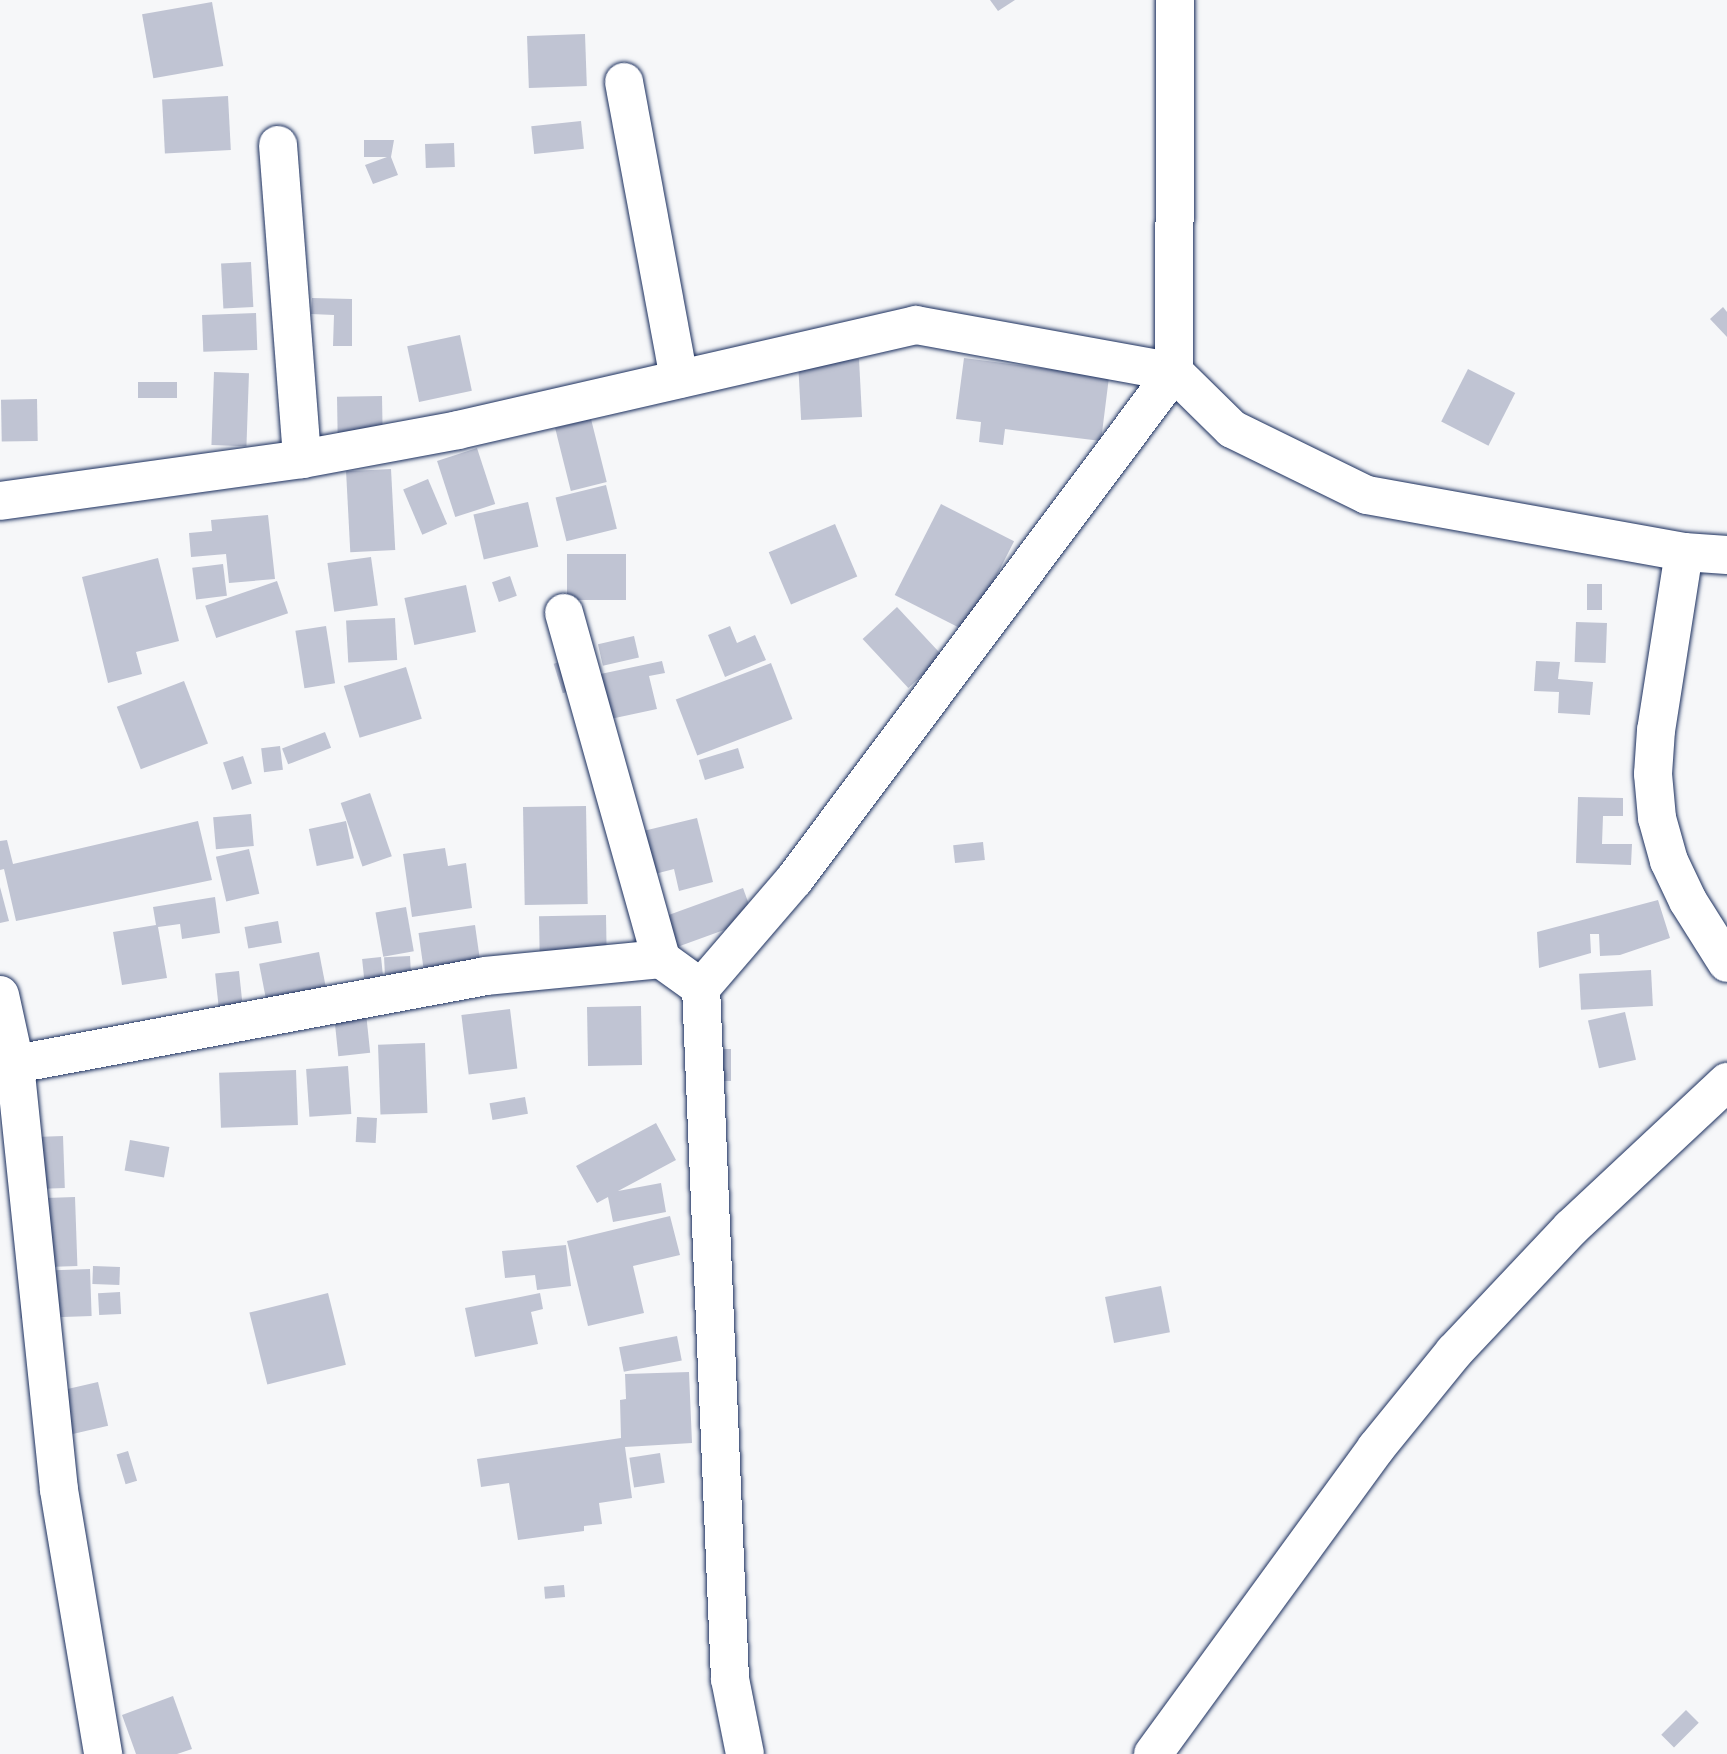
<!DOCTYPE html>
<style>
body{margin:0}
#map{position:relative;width:1727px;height:1754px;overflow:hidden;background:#f6f7f9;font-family:"Indie Flower",sans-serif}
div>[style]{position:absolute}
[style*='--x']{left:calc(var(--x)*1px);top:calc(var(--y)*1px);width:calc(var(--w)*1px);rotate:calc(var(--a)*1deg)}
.building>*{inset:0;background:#c0c4d3;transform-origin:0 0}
.roads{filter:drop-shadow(0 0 2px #1b2f5e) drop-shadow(0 0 2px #1b2f5e)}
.minor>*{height:38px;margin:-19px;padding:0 19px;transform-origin:19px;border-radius:19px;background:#fff}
span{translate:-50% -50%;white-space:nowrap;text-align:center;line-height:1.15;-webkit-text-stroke:7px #fff;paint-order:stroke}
</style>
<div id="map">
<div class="building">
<div style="clip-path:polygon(990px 0,1015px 0,998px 11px)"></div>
<div style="left:212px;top:2px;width:65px;height:71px;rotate:80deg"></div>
<div style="left:585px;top:34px;width:52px;height:58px;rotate:88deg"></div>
<div style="left:228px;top:96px;width:54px;height:66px;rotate:87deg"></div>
<div style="left:581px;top:121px;width:28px;height:50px;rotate:84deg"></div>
<div style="clip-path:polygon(364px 140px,394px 140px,391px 157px,398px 175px,373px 184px,365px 165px,387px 157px,364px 157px)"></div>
<div style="left:454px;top:143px;width:24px;height:29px;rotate:88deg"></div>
<div style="left:251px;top:262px;width:45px;height:30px;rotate:87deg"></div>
<div style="clip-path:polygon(312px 298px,352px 299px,352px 346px,333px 346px,334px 315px,311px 314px)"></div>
<div style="clip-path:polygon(1723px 307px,1727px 312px,1727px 337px,1710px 319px)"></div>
<div style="left:256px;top:313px;width:37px;height:54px;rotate:88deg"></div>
<div style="left:460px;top:335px;width:57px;height:54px;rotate:78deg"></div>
<div style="clip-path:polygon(964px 358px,1109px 377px,1101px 441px,1005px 429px,1003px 445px,979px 442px,981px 422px,956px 419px)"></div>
<div style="left:859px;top:359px;width:58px;height:61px;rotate:87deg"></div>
<div style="left:1468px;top:369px;width:53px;height:59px;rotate:27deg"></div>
<div style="left:214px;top:372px;width:35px;height:73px;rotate:2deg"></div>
<div style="left:177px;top:382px;width:16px;height:39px;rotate:90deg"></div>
<div style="left:382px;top:396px;width:39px;height:45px;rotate:89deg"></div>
<div style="left:37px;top:399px;width:42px;height:36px;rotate:89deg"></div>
<div style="left:591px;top:419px;width:65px;height:37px;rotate:76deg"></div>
<div style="left:477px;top:448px;width:59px;height:42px;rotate:72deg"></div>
<div style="left:391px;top:469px;width:81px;height:45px;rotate:87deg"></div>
<div style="left:428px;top:479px;width:49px;height:27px;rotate:67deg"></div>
<div style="left:606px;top:485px;width:45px;height:52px;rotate:76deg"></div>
<div style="left:528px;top:502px;width:46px;height:56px;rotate:77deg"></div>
<div style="left:941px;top:504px;width:82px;height:102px;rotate:27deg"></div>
<div style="clip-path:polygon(268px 515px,275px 579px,229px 583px,226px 554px,191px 557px,189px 533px,212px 531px,211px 520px)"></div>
<div style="left:835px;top:524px;width:57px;height:72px;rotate:67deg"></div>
<div style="left:567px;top:554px;width:59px;height:46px"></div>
<div style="left:371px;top:557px;width:49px;height:44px;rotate:82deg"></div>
<div style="clip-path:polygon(158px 558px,179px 641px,136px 652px,142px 674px,108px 683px,82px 577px)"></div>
<div style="left:223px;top:564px;width:32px;height:31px;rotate:83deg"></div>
<div style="left:510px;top:576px;width:21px;height:19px;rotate:71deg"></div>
<div style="left:277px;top:581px;width:34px;height:76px;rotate:71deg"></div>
<div style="left:1587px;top:584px;width:15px;height:26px"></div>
<div style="left:466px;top:585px;width:48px;height:63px;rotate:78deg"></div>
<div style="left:897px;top:607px;width:67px;height:47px;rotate:47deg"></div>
<div style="left:395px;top:618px;width:42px;height:49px;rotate:87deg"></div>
<div style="left:1576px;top:622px;width:31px;height:40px;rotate:2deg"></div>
<div style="left:326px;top:626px;width:58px;height:31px;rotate:81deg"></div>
<div style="clip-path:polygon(730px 626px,737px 643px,755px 635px,766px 660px,725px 677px,708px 635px)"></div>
<div style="left:634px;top:636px;width:22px;height:37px;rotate:77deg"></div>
<div style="left:569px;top:659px;width:31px;height:16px;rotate:73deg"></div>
<div style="clip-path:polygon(662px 661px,665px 673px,649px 676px,657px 709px,601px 721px,591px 676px)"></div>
<div style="clip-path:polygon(1536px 661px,1560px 662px,1558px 679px,1593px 682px,1590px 715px,1558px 713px,1559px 692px,1534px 691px)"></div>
<div style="left:771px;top:663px;width:60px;height:102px;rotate:69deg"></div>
<div style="left:406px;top:667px;width:54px;height:65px;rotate:73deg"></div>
<div style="left:184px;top:681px;width:67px;height:72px;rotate:69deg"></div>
<div style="left:325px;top:732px;width:17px;height:46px;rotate:69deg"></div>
<div style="left:280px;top:746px;width:24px;height:19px;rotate:83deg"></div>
<div style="left:738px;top:748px;width:21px;height:41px;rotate:73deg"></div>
<div style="left:243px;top:756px;width:29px;height:21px;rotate:72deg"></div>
<div style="left:370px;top:793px;width:67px;height:31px;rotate:71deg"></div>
<div style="clip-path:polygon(1578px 797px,1623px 798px,1623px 816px,1603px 816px,1602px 844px,1632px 844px,1631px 865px,1576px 863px)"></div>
<div style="left:586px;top:806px;width:98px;height:63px;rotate:89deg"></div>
<div style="left:251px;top:814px;width:32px;height:38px;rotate:85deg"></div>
<div style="clip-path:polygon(697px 818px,713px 882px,679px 891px,674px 869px,647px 876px,635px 833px)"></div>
<div style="clip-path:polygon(198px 821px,212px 880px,16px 921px,4px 869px,0 870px,0 841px,7px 840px,13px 864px)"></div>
<div style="left:346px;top:821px;width:38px;height:38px;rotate:78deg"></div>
<div style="left:983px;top:842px;width:18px;height:30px;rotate:84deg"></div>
<div style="clip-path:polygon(445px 848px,448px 866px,466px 863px,472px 908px,412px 917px,403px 854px)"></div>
<div style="left:249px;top:849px;width:46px;height:34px;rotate:77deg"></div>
<div style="clip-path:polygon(0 887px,9px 921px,0 923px)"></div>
<div style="left:743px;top:888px;width:33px;height:96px;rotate:70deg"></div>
<div style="clip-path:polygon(215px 897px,220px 933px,182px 939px,180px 924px,158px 927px,167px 978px,122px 985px,113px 932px,156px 925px,153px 907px)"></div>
<div style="clip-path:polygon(1658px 900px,1670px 938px,1620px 955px,1600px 956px,1599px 934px,1590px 934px,1591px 953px,1539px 968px,1537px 932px)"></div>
<div style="left:406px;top:907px;width:45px;height:31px;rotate:80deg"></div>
<div style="left:606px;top:915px;width:42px;height:67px;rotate:89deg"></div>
<div style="left:278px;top:921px;width:22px;height:34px;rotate:80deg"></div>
<div style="left:475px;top:925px;width:42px;height:57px;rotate:82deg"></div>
<div style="left:319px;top:952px;width:41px;height:61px;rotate:79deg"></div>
<div style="left:410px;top:956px;width:17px;height:26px;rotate:87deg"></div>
<div style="left:381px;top:957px;width:20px;height:19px;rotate:84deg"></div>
<div style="left:1651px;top:970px;width:36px;height:72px;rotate:87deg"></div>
<div style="left:239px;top:971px;width:36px;height:24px;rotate:84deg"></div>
<div style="left:641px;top:1006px;width:59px;height:54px;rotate:89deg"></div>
<div style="left:510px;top:1009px;width:60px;height:49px;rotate:83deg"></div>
<div style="left:1625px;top:1012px;width:49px;height:38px;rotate:77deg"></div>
<div style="left:366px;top:1013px;width:40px;height:32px;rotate:84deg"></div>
<div style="left:425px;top:1043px;width:70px;height:47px;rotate:88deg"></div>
<div style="left:701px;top:1049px;width:30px;height:32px"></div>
<div style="left:348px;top:1066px;width:48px;height:42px;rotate:86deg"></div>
<div style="left:296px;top:1070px;width:55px;height:77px;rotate:88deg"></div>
<div style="left:525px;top:1097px;width:17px;height:36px;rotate:80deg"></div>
<div style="left:357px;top:1117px;width:20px;height:25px;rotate:3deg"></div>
<div style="clip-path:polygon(656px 1123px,676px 1160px,618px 1191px,661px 1183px,666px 1212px,613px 1222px,608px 1197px,597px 1203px,576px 1166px)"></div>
<div style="left:63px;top:1136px;width:52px;height:42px;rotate:88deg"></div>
<div style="left:130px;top:1140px;width:40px;height:31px;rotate:10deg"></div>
<div style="left:75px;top:1197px;width:69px;height:59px;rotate:88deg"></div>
<div style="clip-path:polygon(670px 1216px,680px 1255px,633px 1266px,644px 1313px,588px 1326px,567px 1241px)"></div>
<div style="clip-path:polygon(566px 1245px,571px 1286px,537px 1290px,535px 1275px,505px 1278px,502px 1251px)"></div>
<div style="left:93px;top:1266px;width:27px;height:18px;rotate:2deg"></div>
<div style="left:90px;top:1269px;width:47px;height:71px;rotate:88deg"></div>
<div style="left:1161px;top:1286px;width:47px;height:57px;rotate:79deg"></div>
<div style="left:120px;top:1292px;width:22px;height:22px;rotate:87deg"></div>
<div style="left:328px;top:1293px;width:74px;height:81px;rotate:76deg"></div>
<div style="clip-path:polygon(540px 1293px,543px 1309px,531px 1312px,538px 1344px,475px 1357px,465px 1308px)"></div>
<div style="left:677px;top:1336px;width:25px;height:59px;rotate:79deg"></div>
<div style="clip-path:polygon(689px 1372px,692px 1443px,625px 1447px,632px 1498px,599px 1503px,602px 1524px,584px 1526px,584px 1531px,518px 1540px,509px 1483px,481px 1487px,477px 1459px,621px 1438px,620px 1400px,626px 1399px,625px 1374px)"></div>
<div style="left:98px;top:1382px;width:45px;height:67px;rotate:77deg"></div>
<div style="left:128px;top:1451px;width:31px;height:12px;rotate:73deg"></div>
<div style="left:660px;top:1453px;width:30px;height:31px;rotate:81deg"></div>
<div style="left:564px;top:1585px;width:12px;height:20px;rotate:85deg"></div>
<div style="clip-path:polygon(173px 1696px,192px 1749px,177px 1754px,136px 1754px,122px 1715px)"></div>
<div style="left:1686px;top:1710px;width:18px;height:35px;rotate:45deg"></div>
</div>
<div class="roads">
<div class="minor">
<div style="--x:624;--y:82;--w:302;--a:79.5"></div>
<div style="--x:278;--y:145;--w:315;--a:85.6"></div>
<div style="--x:0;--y:501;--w:305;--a:-7.9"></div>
<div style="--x:302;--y:459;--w:159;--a:-10.5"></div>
<div style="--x:458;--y:430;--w:470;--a:-12.9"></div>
<div style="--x:916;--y:325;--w:262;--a:10.3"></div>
<div style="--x:1174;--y:372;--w:81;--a:44.5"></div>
<div style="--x:1232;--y:429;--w:150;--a:26.1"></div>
<div style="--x:1367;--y:495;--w:322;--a:10.2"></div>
<div style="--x:1684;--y:552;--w:43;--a:4"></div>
<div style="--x:1684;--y:552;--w:180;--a:98.9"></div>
<div style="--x:1656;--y:730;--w:44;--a:93.9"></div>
<div style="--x:1653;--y:774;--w:44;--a:84.8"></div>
<div style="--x:1657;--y:818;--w:45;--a:74.4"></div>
<div style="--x:1669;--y:861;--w:44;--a:64.6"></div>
<div style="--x:1688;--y:901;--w:73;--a:57.8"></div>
<div style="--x:564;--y:613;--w:359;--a:74.3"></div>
<div style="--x:0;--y:995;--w:71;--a:77.7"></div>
<div style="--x:15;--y:1064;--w:428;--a:84.1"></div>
<div style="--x:59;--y:1490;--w:268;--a:80.5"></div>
<div style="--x:0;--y:1067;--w:493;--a:-10.6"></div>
<div style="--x:485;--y:976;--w:177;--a:-5.5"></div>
<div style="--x:661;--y:959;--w:49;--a:35.9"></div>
<div style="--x:745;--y:1754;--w:76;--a:-101.3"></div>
<div style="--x:730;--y:1679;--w:692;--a:-92.4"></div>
<div style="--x:701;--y:988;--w:143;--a:-49.3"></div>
<div style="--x:794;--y:880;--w:634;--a:-53.2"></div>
<div style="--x:1174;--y:372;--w:372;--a:-89.8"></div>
<div style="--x:1153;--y:1754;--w:379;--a:-53.9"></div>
<div style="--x:1376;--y:1448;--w:124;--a:-50.9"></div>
<div style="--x:1454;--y:1352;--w:170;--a:-46.7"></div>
<div style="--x:1571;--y:1228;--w:214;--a:-43.1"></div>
</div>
</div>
</div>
